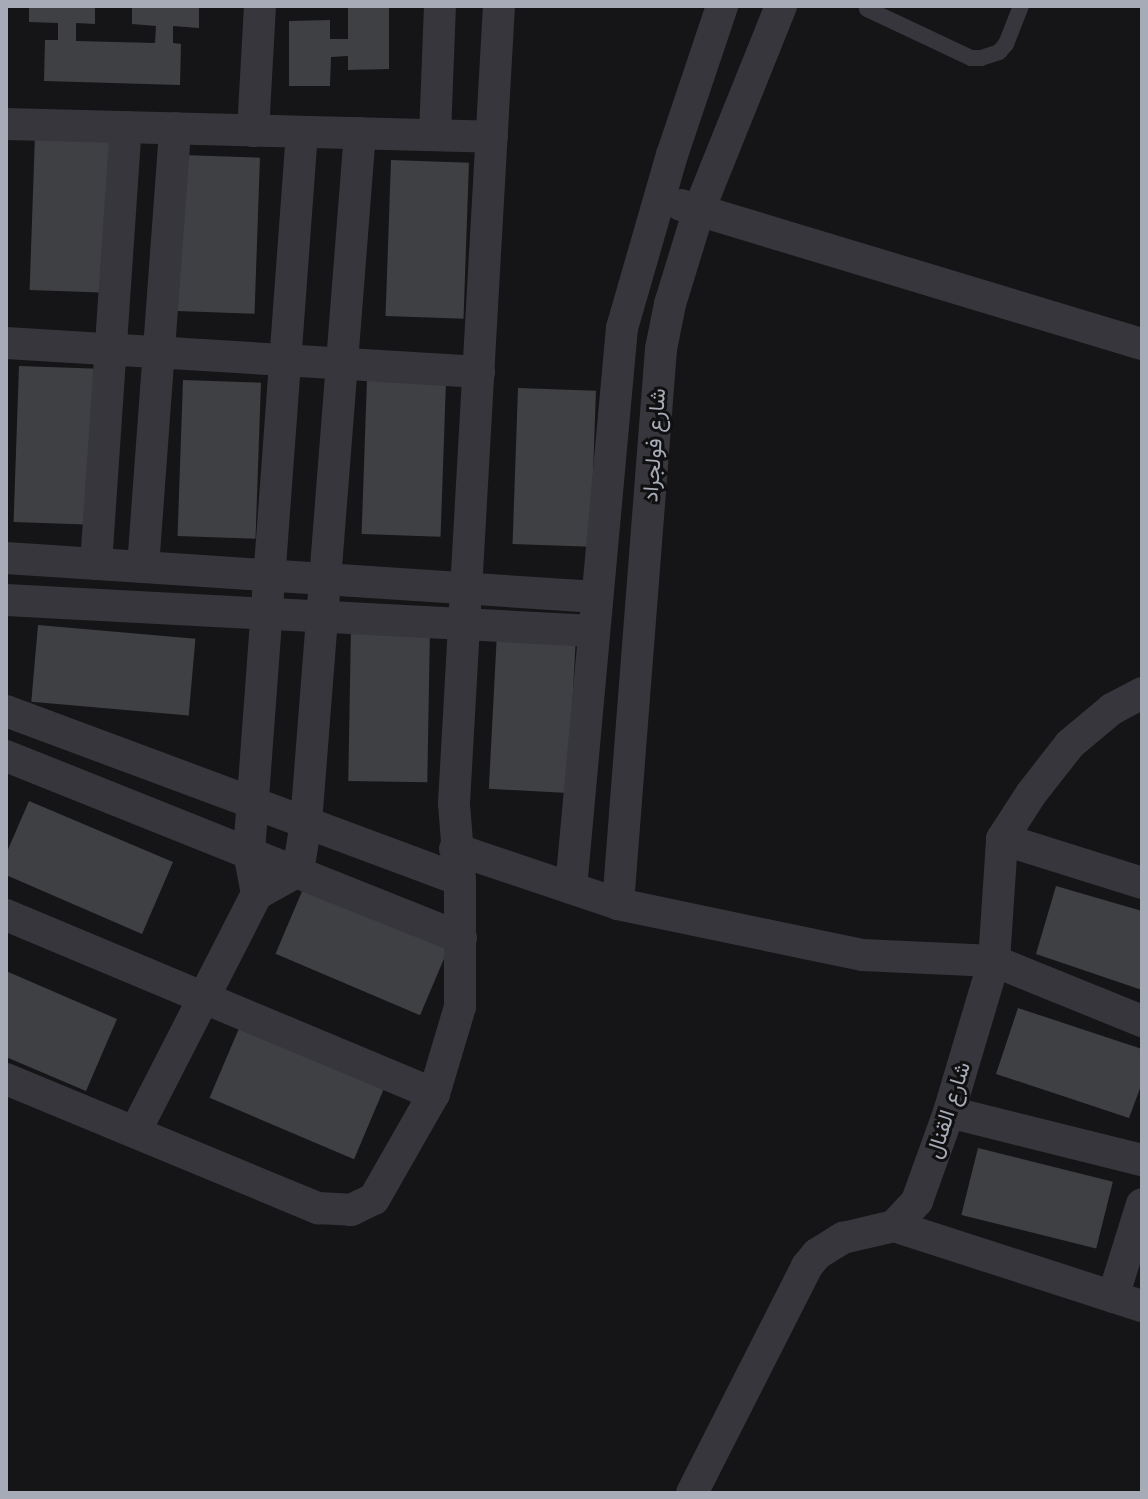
<!DOCTYPE html>
<meta charset="utf-8">
<style>
body{margin:0}
#map{position:relative;width:1148px;height:1499px;overflow:hidden;background:#151517;font-family:Helvetica,Vazirmatn,sans-serif}
div>[style]{position:absolute}
[style*='--x']{left:calc(var(--x)*1px);top:calc(var(--y)*1px);width:calc(var(--w)*1px);rotate:calc(var(--a)*1deg)}
.building>*{inset:0;background:#3f4044;transform-origin:0 0}
.service>*{height:16px;margin:-8px;padding:0 8px;transform-origin:8px;border-radius:8px;background:#36363c}
.minor>*{height:32px;margin:-16px;padding:0 16px;transform-origin:16px;border-radius:16px;background:#36363c}
span{translate:-50% -50%;white-space:nowrap;text-align:center;line-height:1.15;-webkit-text-stroke:6px #101011;paint-order:stroke}
.street-label{font-size:22px;color:#a6abb7}
.frame{position:absolute;inset:0;border:8px solid #a6abb7;pointer-events:none}
</style>
<div id="map">
<div class="building">
<div style="clip-path:polygon(29px 6px,95px 6px,95px 24px,76px 23px,76px 41px,155px 43px,156px 26px,132px 24px,132px 6px,199px 6px,199px 28px,173px 26px,173px 43px,181px 44px,180px 85px,44px 81px,45px 40px,58px 40px,58px 23px,29px 22px)"></div>
<div style="clip-path:polygon(348px 6px,389px 6px,389px 69px,348px 70px,348px 56px,331px 57px,330px 86px,289px 86px,289px 21px,330px 20px,330px 39px,348px 39px)"></div>
<div style="left:35px;top:135px;width:78px;height:155px;rotate:2deg"></div>
<div style="left:182px;top:155px;width:78px;height:156px;rotate:2deg"></div>
<div style="left:391px;top:160px;width:78px;height:156px;rotate:2deg"></div>
<div style="left:19px;top:366px;width:79px;height:156px;rotate:2deg"></div>
<div style="left:367px;top:379px;width:79px;height:155px;rotate:2deg"></div>
<div style="left:183px;top:380px;width:78px;height:156px;rotate:2deg"></div>
<div style="left:518px;top:388px;width:78px;height:156px;rotate:2deg"></div>
<div style="left:38px;top:625px;width:158px;height:77px;rotate:5deg"></div>
<div style="left:351px;top:626px;width:79px;height:155px;rotate:1deg"></div>
<div style="left:497px;top:633px;width:79px;height:156px;rotate:3deg"></div>
<div style="clip-path:polygon(29px 801px,173px 862px,142px 934px,6px 875px,6px 854px)"></div>
<div style="left:306px;top:882px;width:157px;height:78px;rotate:23deg"></div>
<div style="clip-path:polygon(1056px 886px,1142px 911px,1142px 990px,1036px 954px)"></div>
<div style="clip-path:polygon(6px 971px,117px 1019px,86px 1091px,6px 1057px)"></div>
<div style="clip-path:polygon(1018px 1008px,1142px 1049px,1142px 1083px,1129px 1118px,996px 1074px)"></div>
<div style="left:240px;top:1026px;width:157px;height:78px;rotate:23deg"></div>
<div style="left:978px;top:1148px;width:139px;height:69px;rotate:14deg"></div>
</div>
<div class="service">
<div style="--x:867;--y:9;--w:115;--a:25.2"></div>
<div style="--x:971;--y:58;--w:10;--a:0"></div>
<div style="--x:981;--y:58;--w:19;--a:-18"></div>
<div style="--x:999;--y:52;--w:11;--a:-49"></div>
<div style="--x:1006;--y:44;--w:41;--a:-68.5"></div>
</div>
<div class="minor">
<div style="--x:6;--y:124;--w:486;--a:1.5"></div>
<div style="--x:253;--y:131;--w:125;--a:-86.8"></div>
<div style="--x:435;--y:135;--w:129;--a:-87.8"></div>
<div style="--x:681;--y:205;--w:481;--a:16.8"></div>
<div style="--x:6;--y:343;--w:474;--a:3.5"></div>
<div style="--x:6;--y:558;--w:592;--a:3.78"></div>
<div style="--x:96;--y:564;--w:438;--a:-86.1"></div>
<div style="--x:143;--y:567;--w:440;--a:-85.8"></div>
<div style="--x:6;--y:600;--w:588;--a:3.02"></div>
<div style="--x:6;--y:711;--w:484;--a:20.4"></div>
<div style="--x:6;--y:756;--w:490;--a:21.8"></div>
<div style="--x:1002;--y:839;--w:147;--a:17.4"></div>
<div style="--x:455;--y:849;--w:172;--a:18.6"></div>
<div style="--x:618;--y:904;--w:249;--a:11.8"></div>
<div style="--x:862;--y:955;--w:132;--a:2.6"></div>
<div style="--x:994;--y:961;--w:160;--a:22.1"></div>
<div style="--x:571;--y:888;--w:562;--a:-84.8"></div>
<div style="--x:622;--y:328;--w:180;--a:-73.9"></div>
<div style="--x:672;--y:155;--w:157;--a:-71.4"></div>
<div style="--x:257;--y:894;--w:43;--a:-100.8"></div>
<div style="--x:249;--y:852;--w:722;--a:-85.79"></div>
<div style="--x:618;--y:904;--w:557;--a:-85.57"></div>
<div style="--x:661;--y:349;--w:46;--a:-78.7"></div>
<div style="--x:670;--y:304;--w:98;--a:-72.9"></div>
<div style="--x:699;--y:210;--w:220;--a:-68.1"></div>
<div style="--x:6;--y:915;--w:464;--a:22.7"></div>
<div style="--x:6;--y:1079;--w:338;--a:22.5"></div>
<div style="--x:318;--y:1208;--w:33;--a:3"></div>
<div style="--x:351;--y:1210;--w:25;--a:-26"></div>
<div style="--x:374;--y:1199;--w:121;--a:-60.3"></div>
<div style="--x:434;--y:1094;--w:91;--a:-73.4"></div>
<div style="--x:460;--y:1007;--w:127;--a:-90"></div>
<div style="--x:460;--y:880;--w:77;--a:-94.5"></div>
<div style="--x:454;--y:803;--w:798;--a:-86.77"></div>
<div style="--x:949;--y:1112;--w:199;--a:14"></div>
<div style="--x:135;--y:1132;--w:267;--a:-62.9"></div>
<div style="--x:257;--y:894;--w:47;--a:-29.3"></div>
<div style="--x:298;--y:871;--w:49;--a:-80.5"></div>
<div style="--x:306;--y:823;--w:692;--a:-85.53"></div>
<div style="--x:894;--y:1226;--w:261;--a:17.9"></div>
<div style="--x:1113;--y:1297;--w:97;--a:-72.7"></div>
<div style="--x:692;--y:1493;--w:254;--a:-63.1"></div>
<div style="--x:807;--y:1266;--w:16;--a:-50"></div>
<div style="--x:817;--y:1254;--w:31;--a:-32"></div>
<div style="--x:843;--y:1238;--w:52;--a:-13.2"></div>
<div style="--x:894;--y:1226;--w:34;--a:-47"></div>
<div style="--x:917;--y:1201;--w:95;--a:-70.2"></div>
<div style="--x:949;--y:1112;--w:158;--a:-73.4"></div>
<div style="--x:994;--y:961;--w:122;--a:-86.2"></div>
<div style="--x:1002;--y:839;--w:54;--a:-57.2"></div>
<div style="--x:1031;--y:794;--w:63;--a:-52"></div>
<div style="--x:1070;--y:744;--w:55;--a:-39.8"></div>
<div style="--x:1112;--y:709;--w:34;--a:-28"></div>
</div>
<div class="street-label">
<span style="left:654px;top:445px;rotate:-86deg">شارع فولجراد</span>
<span style="left:948px;top:1110px;rotate:-72deg">شارع القنال</span>
</div>
<div class="frame"></div>
</div>
